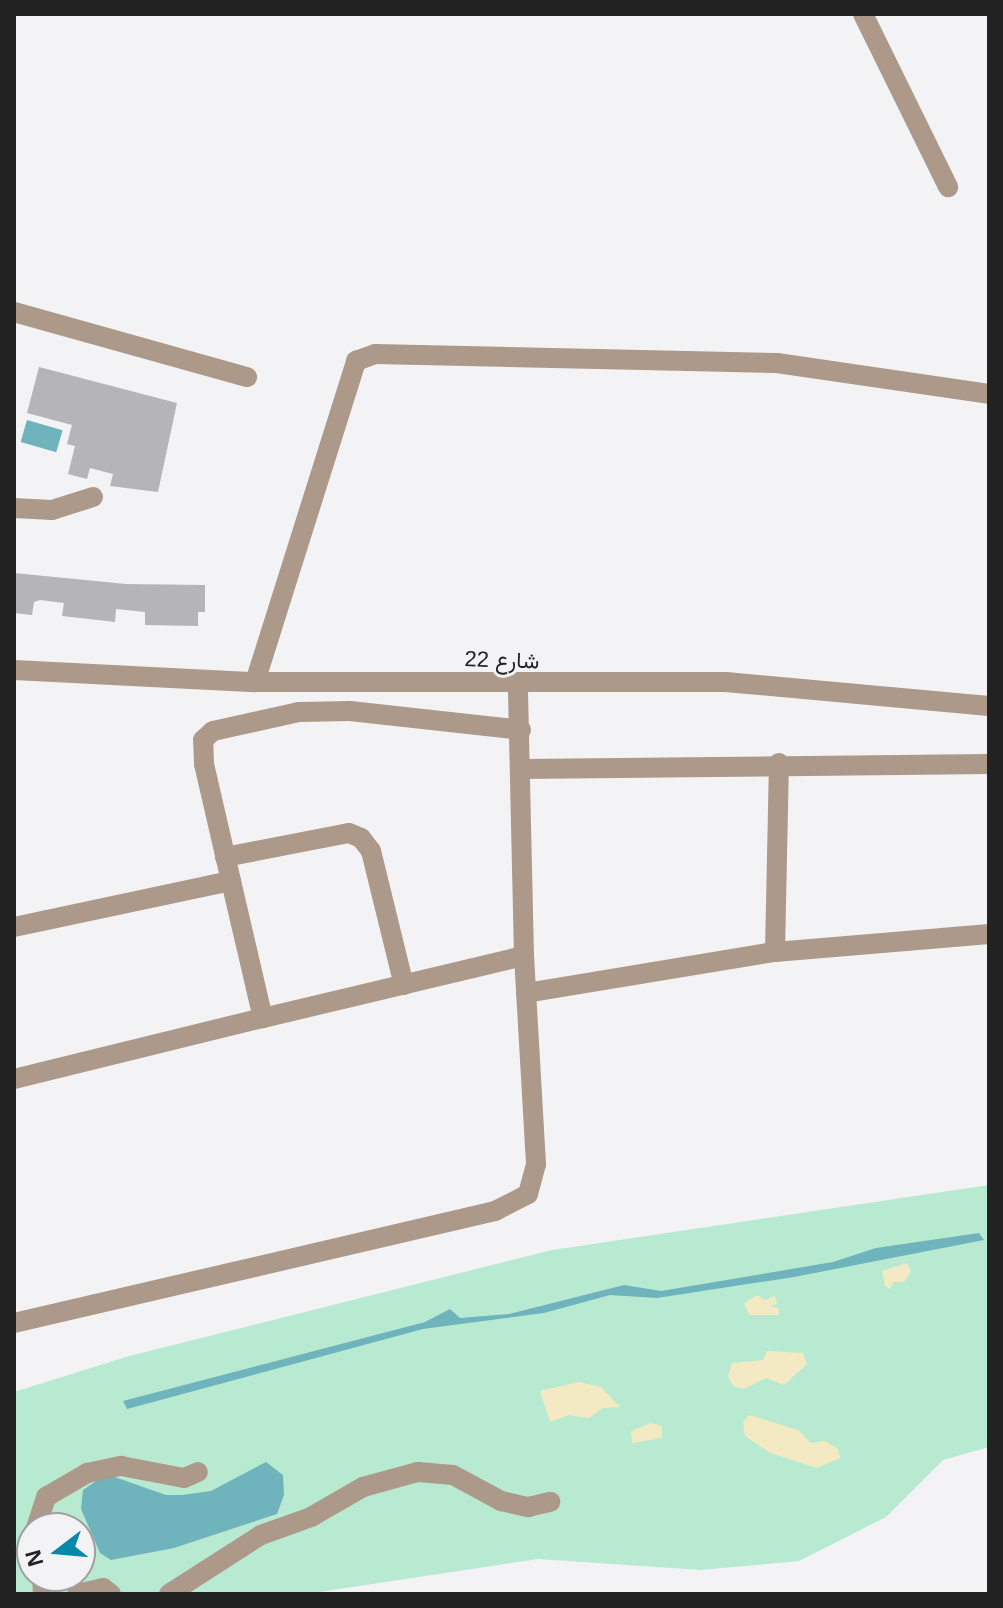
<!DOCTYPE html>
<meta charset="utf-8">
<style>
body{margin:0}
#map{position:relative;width:1003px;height:1608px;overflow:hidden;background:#f3f3f5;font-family:Arial,Vazirmatn,sans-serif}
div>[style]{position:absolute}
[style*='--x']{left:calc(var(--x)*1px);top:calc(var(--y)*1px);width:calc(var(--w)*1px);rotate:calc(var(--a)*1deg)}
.green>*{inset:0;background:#b8ead2}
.sand>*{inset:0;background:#f3eac4}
.water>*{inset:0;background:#6fb3bd;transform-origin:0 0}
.building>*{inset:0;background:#b5b5b7}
.minor>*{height:20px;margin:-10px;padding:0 10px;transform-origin:10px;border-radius:10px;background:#ac998a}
span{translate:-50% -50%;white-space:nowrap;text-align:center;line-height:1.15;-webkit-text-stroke:6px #f3f3f5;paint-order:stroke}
.street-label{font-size:22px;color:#222223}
.frame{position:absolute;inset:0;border:16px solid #222223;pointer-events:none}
.north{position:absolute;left:16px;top:1512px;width:80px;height:80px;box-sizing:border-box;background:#f3f3f5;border:2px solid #9f9fa1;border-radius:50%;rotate:254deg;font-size:22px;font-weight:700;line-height:32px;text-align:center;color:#222223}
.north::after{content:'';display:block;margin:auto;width:28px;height:36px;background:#0688aa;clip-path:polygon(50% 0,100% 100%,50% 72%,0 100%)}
</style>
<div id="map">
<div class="green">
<div style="clip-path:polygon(evenodd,989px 1185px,989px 1447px,943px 1460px,886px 1517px,799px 1561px,701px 1570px,538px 1559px,306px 1594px,14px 1594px,14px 1392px,129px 1356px,552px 1250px,989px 1185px,32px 1528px,80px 1528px,80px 1576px,32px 1576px,32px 1528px)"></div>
</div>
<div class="sand">
<div style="clip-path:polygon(907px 1263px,911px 1271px,904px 1282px,894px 1282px,890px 1289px,885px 1286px,882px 1271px)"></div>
<div style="clip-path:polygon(757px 1295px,765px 1300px,775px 1296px,777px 1304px,770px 1307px,779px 1308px,779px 1315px,749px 1315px,744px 1303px)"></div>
<div style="clip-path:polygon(767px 1351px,803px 1353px,807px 1364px,784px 1385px,766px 1378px,744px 1389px,733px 1386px,728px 1376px,732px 1363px,763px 1360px)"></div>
<div style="clip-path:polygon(579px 1382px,601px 1387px,620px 1407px,603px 1408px,589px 1418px,569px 1415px,550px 1422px,540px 1391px)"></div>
<div style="clip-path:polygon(749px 1415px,798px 1430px,811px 1443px,825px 1441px,838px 1449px,840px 1458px,817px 1468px,770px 1453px,745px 1436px,743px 1422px)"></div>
<div style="clip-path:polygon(651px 1423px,662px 1426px,662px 1438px,632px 1443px,631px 1431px)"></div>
</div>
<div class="water">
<div style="left:27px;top:420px;width:37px;height:23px;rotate:16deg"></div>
<div style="clip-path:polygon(979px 1233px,984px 1240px,794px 1277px,657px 1298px,610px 1295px,544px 1313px,423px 1329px,127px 1409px,123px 1401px,425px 1322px,450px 1309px,460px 1318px,509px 1314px,624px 1285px,661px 1291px,833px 1262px,876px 1248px)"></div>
<div style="clip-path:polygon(266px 1462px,283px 1475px,284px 1495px,277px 1514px,174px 1548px,111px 1560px,100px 1553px,81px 1509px,83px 1490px,106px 1474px,166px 1495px,182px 1495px,211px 1491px)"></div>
</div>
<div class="building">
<div style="clip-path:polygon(39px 367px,177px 403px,158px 492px,110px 486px,113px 474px,90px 468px,87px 479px,68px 474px,75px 446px,67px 444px,72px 425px,27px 413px)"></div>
<div style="clip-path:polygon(14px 573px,126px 584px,205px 585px,205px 612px,198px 612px,198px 626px,145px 625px,145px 612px,116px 609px,115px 622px,62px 616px,64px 603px,40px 600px,34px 602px,32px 615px,14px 613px)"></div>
</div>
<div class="minor">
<div style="--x:863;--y:14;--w:193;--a:63.8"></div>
<div style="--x:14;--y:312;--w:242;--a:15.6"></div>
<div style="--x:14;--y:508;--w:38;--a:3"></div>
<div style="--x:52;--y:510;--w:43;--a:-17.6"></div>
<div style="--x:14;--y:670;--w:241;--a:2.9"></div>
<div style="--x:255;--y:682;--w:471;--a:0"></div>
<div style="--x:726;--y:682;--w:264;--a:5.2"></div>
<div style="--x:255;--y:682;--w:337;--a:-72.5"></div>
<div style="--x:356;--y:361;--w:20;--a:-20"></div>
<div style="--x:375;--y:354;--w:402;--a:1.3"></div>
<div style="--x:777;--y:363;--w:214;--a:8.3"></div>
<div style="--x:522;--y:769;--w:467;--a:-0.6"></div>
<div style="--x:225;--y:857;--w:126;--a:-11"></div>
<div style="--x:349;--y:833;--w:13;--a:23"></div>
<div style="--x:361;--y:838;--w:16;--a:52"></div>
<div style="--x:371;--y:851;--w:138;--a:76.2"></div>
<div style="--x:231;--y:881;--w:120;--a:-103"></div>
<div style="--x:204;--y:764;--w:24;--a:-92"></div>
<div style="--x:203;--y:740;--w:13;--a:-42"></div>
<div style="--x:213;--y:731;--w:88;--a:-12.5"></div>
<div style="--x:299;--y:712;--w:51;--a:-1.1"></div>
<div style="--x:350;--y:711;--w:172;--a:6.3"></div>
<div style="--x:14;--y:927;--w:222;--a:-12"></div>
<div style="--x:231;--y:881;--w:141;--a:76.9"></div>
<div style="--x:263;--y:1018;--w:268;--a:-13.4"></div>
<div style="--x:775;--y:952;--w:189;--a:-88.8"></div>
<div style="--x:526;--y:993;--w:252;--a:-9.4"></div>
<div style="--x:775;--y:952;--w:215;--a:-4.8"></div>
<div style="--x:14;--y:1079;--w:256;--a:-13.8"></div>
<div style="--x:14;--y:1323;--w:494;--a:-13.1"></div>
<div style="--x:495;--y:1211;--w:37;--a:-27"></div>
<div style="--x:528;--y:1194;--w:31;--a:-75"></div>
<div style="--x:536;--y:1164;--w:208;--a:-93.3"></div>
<div style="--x:524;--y:956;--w:270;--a:-91.3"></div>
<div style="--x:36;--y:1528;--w:33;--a:-72"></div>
<div style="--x:46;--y:1497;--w:48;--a:-30.3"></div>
<div style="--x:87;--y:1473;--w:35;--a:-12"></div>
<div style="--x:121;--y:1466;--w:64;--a:10.8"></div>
<div style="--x:184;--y:1478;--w:15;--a:-23"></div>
<div style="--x:42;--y:1576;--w:18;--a:87"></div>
<div style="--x:77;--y:1594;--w:27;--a:-13"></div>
<div style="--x:103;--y:1588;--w:10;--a:37"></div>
<div style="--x:169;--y:1594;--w:109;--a:-32.7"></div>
<div style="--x:261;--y:1535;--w:53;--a:-19.8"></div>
<div style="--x:311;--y:1517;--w:60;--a:-30"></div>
<div style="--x:363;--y:1487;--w:57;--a:-15.3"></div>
<div style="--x:418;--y:1472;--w:35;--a:5"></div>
<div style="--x:453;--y:1475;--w:55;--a:28.4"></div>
<div style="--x:501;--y:1501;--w:28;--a:13"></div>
<div style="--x:528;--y:1507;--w:23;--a:-13"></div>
</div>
<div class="street-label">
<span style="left:502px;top:660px;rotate:2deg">شارع 22</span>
</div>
<div class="frame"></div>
<div class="north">N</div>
</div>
